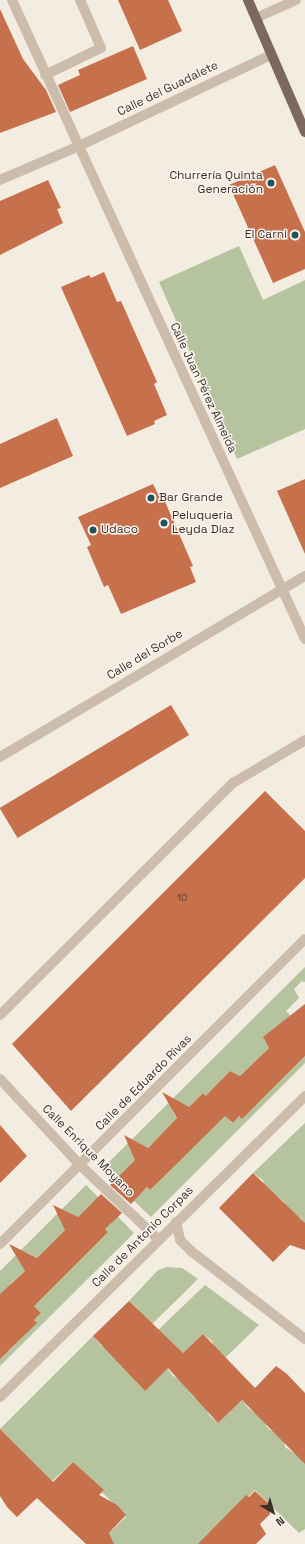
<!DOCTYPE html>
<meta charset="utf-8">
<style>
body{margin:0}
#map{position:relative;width:305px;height:1544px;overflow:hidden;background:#f3ece0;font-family:"Space Grotesk",sans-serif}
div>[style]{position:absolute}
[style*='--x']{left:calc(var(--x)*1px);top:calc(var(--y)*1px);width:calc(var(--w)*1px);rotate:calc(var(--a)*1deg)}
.green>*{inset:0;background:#b5c39f}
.building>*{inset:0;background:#c6714b;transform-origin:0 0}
.minor>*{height:10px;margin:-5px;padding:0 5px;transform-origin:5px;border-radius:5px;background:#ccbcab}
.major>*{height:10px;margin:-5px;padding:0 5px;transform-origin:5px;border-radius:5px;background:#7c695c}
.dots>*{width:11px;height:11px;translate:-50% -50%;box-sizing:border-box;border:2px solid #fbf5ed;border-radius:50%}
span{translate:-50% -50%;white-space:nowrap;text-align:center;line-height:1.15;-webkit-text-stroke:3px #fbf5ed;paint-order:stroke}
.number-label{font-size:10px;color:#5d4032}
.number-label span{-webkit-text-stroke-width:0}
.street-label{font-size:12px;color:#3a302a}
.poi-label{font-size:12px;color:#3a302a}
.right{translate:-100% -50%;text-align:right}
.left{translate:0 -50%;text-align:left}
.north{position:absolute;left:253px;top:1492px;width:40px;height:40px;-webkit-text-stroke:3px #fbf5ed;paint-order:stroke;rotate:142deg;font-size:11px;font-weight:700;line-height:16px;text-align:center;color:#3a302a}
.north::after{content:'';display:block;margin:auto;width:14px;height:18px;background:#3a302a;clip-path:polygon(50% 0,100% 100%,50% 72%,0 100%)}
</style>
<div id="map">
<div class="green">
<div style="clip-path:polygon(239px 246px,263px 300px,305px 280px,305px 429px,237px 459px,159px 282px)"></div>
<div style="clip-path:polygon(305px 967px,305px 982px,302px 981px,294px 989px,299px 998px,286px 1011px,296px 1021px,267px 1034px,264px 1039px,269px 1048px,240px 1076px,230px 1071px,222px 1079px,227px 1088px,213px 1103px,203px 1093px,189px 1107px,176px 1106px,172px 1110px,177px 1119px,135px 1160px,140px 1194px,147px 1187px,150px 1190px,223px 1113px,232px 1123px,239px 1116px,242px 1118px,305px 1056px,305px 1063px,151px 1217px,101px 1170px)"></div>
<div style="clip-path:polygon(305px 1123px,305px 1224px,301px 1218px,291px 1214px,281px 1205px,284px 1202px,278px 1197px,276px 1199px,266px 1190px,263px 1180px,253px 1173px)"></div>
<div style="clip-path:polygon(86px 1185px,134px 1233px,0 1366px,0 1354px,9px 1351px,36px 1323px,34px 1320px,41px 1313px,31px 1303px,108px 1232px,105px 1229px,112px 1222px,93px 1202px,37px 1258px,28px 1253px,20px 1261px,25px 1271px,11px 1283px,0 1304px,0 1271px)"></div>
<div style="clip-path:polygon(167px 1267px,182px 1268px,198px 1279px,149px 1327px,140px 1318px,137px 1308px,129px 1301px,158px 1270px)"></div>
<div style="clip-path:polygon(205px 1285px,259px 1325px,224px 1359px,215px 1350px,212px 1341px,203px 1334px,181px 1355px,155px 1333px)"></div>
<div style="clip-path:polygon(93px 1336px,101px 1346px,109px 1348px,121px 1366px,132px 1371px,136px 1382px,145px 1390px,167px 1368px,173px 1376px,183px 1380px,192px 1389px,189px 1392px,195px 1398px,207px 1405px,209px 1415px,218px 1423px,242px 1400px,248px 1408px,268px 1422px,266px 1426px,271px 1431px,274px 1429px,283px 1437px,285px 1447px,295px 1454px,305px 1445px,305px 1529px,299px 1533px,255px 1490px,199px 1544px,112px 1544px,105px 1537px,126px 1517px,73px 1462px,51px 1482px,0 1429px)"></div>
</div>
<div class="building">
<div style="clip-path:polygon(118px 0,168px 0,182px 31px,140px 50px)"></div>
<div style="clip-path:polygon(0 9px,23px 59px,46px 90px,56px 112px,0 133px)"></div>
<div style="clip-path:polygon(133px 46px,147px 79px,70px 112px,58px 85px,80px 75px,78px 70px)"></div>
<div style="clip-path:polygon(275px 165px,305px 232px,305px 269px,273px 283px,229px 185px)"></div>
<div style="clip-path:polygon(48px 180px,61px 208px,57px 209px,63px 223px,0 255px,0 201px)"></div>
<div style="clip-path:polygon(104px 272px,117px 302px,121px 301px,157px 382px,154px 384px,167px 415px,154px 421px,155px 424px,127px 436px,61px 287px,89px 275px,91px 278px)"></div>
<div style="clip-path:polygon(57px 418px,73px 456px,0 488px,0 444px)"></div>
<div style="clip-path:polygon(305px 479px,305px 554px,277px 491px)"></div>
<div style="clip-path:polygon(153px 484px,160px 498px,163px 497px,193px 566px,190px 567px,196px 582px,121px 614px,108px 585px,104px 587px,87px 547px,91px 545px,78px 517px)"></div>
<div style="left:171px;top:705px;width:35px;height:200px;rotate:59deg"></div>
<div style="clip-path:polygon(265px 791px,305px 831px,305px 878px,71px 1111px,12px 1044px)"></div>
<div style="clip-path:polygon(305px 1004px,305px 1056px,242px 1119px,239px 1116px,233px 1123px,225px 1116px,150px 1190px,147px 1187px,131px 1204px,110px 1185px,135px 1160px,124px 1135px,148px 1148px,177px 1118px,162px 1092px,189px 1107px,203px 1093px,206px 1096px,230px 1071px,240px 1076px,269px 1048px,263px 1037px)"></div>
<div style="clip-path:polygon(0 1125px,27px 1156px,0 1183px)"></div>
<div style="clip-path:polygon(253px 1173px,305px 1223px,305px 1250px,290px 1245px,273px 1262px,219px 1208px)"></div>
<div style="clip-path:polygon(101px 1194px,122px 1213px,105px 1229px,108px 1232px,34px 1306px,41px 1313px,34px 1320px,37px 1323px,0 1359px,0 1294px,25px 1271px,9px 1244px,37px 1258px,65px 1230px,53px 1205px,78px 1217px)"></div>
<div style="clip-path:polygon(129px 1301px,183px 1353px,203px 1334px,255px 1388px,276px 1366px,287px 1374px,305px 1393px,305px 1464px,242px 1400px,218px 1423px,168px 1368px,145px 1391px,93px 1336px)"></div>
<div style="clip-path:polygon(0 1429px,53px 1482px,73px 1462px,104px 1490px,99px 1495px,117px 1505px,126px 1515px,109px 1533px,114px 1544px,86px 1544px,37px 1498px,17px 1517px,7px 1507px,0 1496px)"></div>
<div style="clip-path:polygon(255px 1491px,270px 1505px,270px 1514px,260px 1524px,266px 1534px,256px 1544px,198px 1544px,246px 1495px,249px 1497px)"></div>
</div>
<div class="minor">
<div style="--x:12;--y:0;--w:703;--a:65.37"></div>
<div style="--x:256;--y:18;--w:44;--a:-24.2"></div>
<div style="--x:45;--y:75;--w:62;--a:-25.7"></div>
<div style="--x:101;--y:48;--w:52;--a:-113.6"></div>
<div style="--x:0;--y:180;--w:84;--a:-23.2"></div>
<div style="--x:77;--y:147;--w:215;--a:-25.4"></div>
<div style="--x:0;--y:757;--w:355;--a:-30.7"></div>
<div style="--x:0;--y:1015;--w:329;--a:-44.9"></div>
<div style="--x:233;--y:783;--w:84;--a:-30.8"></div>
<div style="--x:0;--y:1079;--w:117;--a:47.1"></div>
<div style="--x:80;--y:1165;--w:108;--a:43.5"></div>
<div style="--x:176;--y:1222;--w:18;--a:77"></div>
<div style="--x:180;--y:1240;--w:16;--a:45"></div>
<div style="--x:191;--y:1251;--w:144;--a:37.7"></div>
<div style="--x:0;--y:1244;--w:431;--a:-45"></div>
<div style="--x:0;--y:1397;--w:429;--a:-44.6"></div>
</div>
<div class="major">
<div style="--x:248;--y:0;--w:144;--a:66.6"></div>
</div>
<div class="dots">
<div style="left:271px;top:183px;background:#1f545c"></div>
<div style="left:295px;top:235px;background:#1f545c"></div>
<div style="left:151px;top:498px;background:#1f545c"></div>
<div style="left:164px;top:523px;background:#1f545c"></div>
<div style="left:93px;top:530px;background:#1f545c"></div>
</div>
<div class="number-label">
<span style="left:182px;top:898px">10</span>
</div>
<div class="street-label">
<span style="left:168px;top:89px;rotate:-26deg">Calle del Guadalete</span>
<span style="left:203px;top:388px;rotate:65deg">Calle Juan Pérez Almeida</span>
<span style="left:145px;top:655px;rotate:-31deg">Calle del Sorbe</span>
<span style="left:144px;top:1083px;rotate:-45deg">Calle de Eduardo Rivas</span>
<span style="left:88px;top:1151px;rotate:45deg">Calle Enrique Moyano</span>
<span style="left:143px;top:1237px;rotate:-45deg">Calle de Antonio Corpas</span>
</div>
<div class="poi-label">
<span class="right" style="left:263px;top:183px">Churrería Quinta<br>Generación</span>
<span class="right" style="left:287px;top:235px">El Carni</span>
<span class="left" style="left:159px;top:498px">Bar Grande</span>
<span class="left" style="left:172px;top:523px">Peluquería<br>Leyda Díaz</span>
<span class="left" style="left:101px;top:530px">Udaco</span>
</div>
<div class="north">N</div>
</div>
